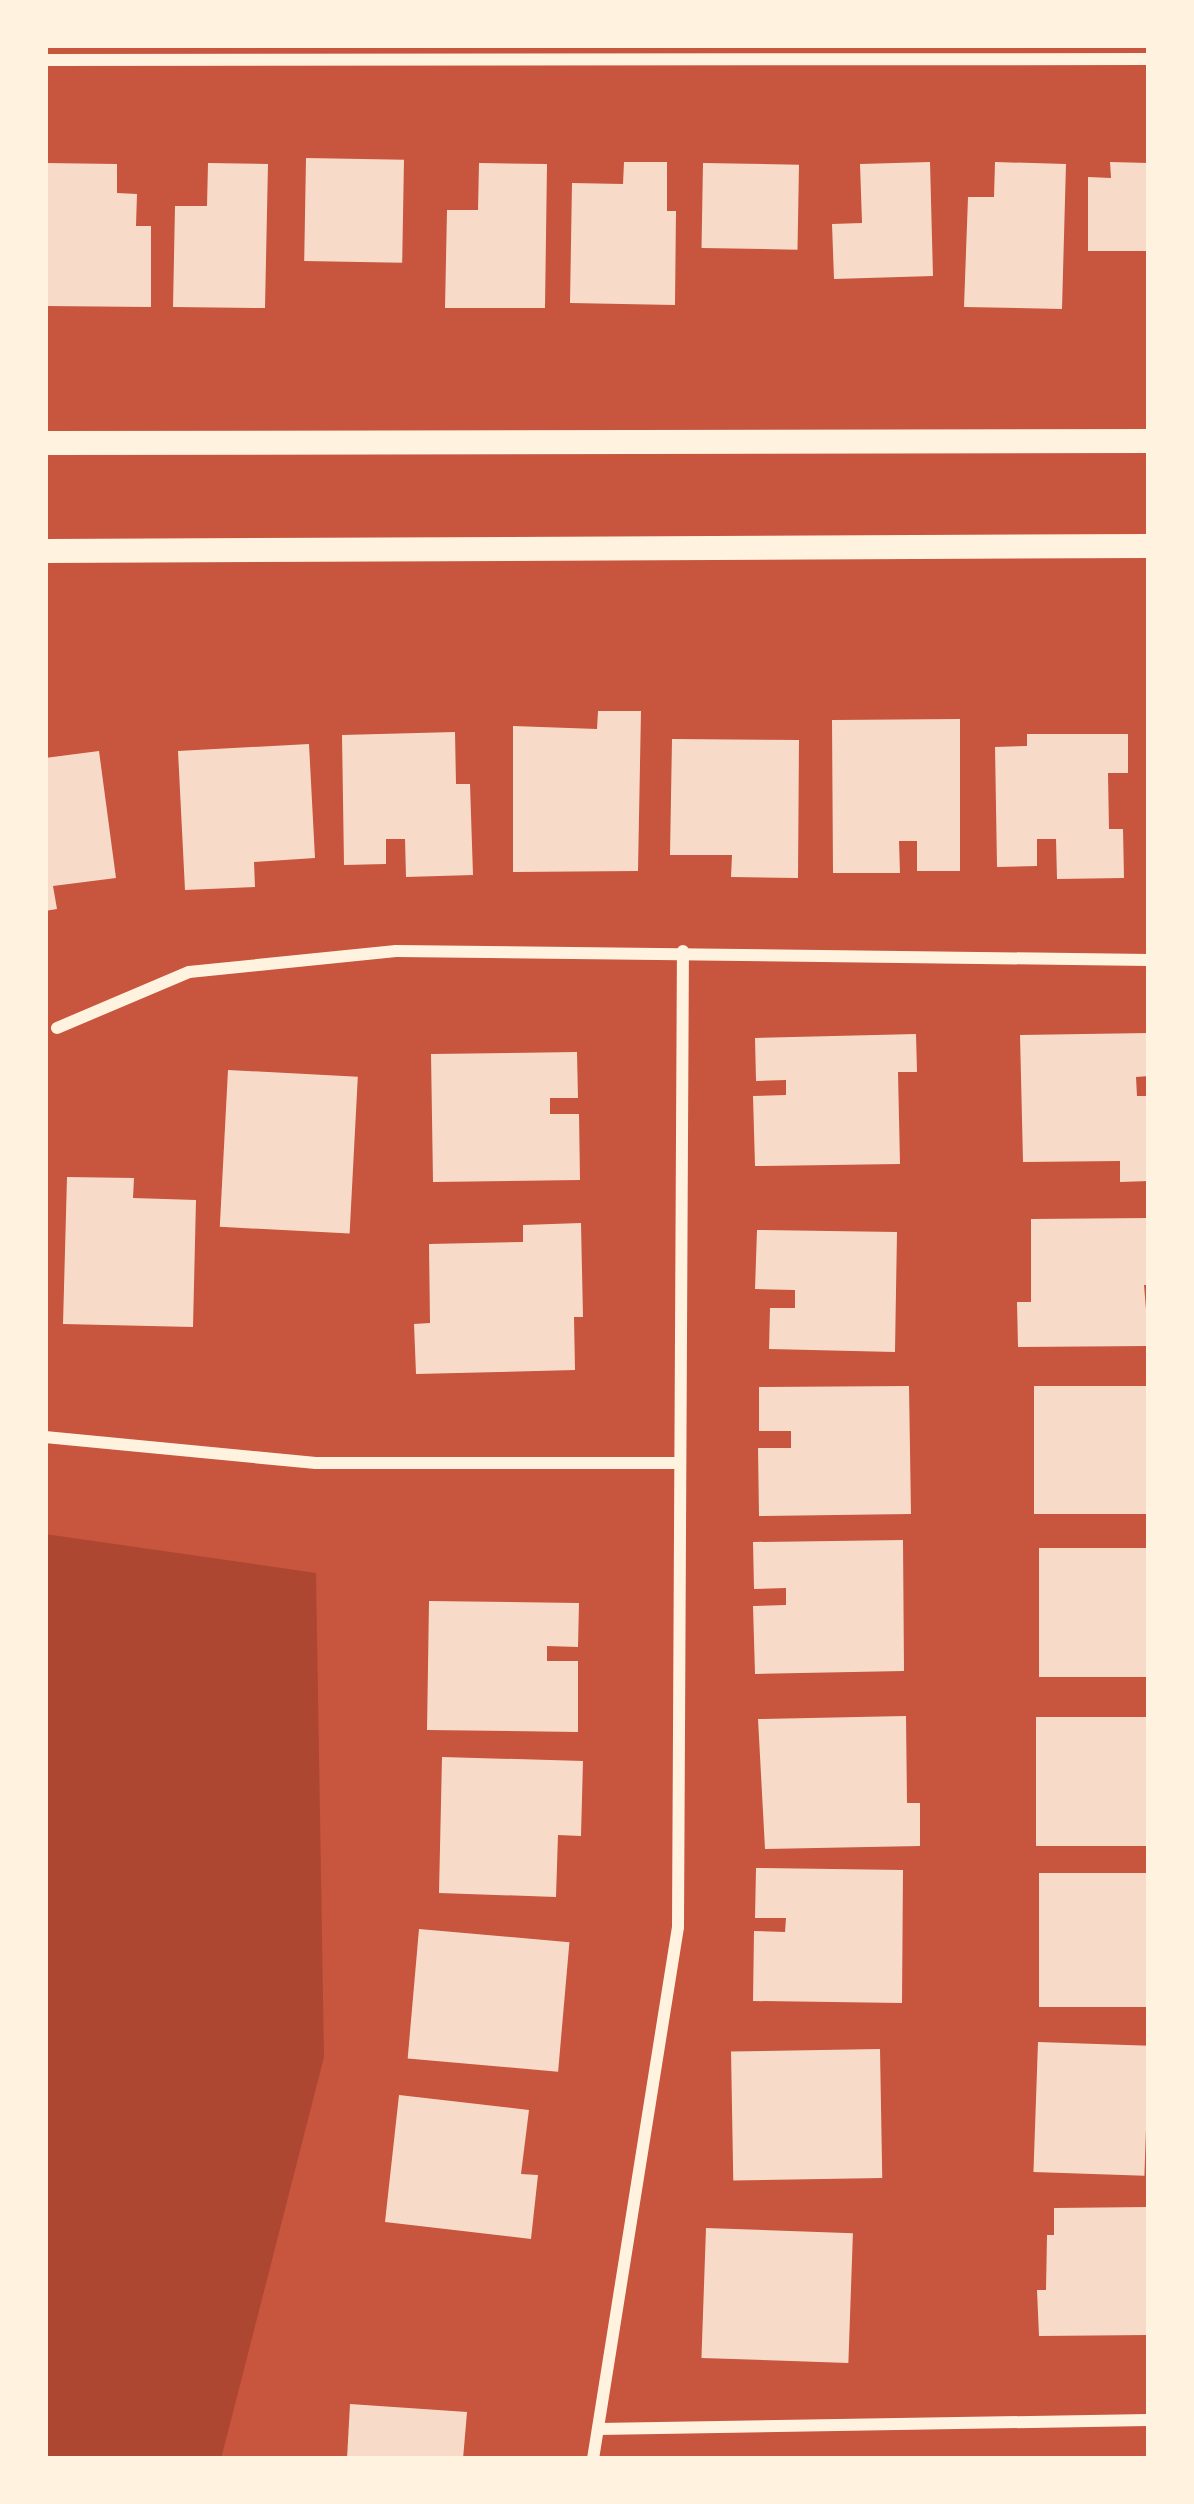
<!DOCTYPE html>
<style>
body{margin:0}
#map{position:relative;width:1194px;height:2504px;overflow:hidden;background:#c8553d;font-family:Montserrat,sans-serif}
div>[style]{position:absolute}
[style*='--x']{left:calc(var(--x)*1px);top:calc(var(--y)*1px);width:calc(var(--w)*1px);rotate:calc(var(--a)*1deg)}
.green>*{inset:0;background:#ae4732}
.building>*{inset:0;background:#f7dbc8;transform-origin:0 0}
.minor>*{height:12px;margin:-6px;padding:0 6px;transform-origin:6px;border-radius:6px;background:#fff3e0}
.secondary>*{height:24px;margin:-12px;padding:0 12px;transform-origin:12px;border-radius:12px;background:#fff3e0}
span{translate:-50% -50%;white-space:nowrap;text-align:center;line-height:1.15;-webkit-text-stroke:10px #fff3e0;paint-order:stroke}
.frame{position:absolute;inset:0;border:48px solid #fff3e0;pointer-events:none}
</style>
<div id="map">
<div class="green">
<div style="clip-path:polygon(45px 1534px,316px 1573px,324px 2057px,221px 2459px,45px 2459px)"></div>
</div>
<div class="building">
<div style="left:306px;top:158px;width:98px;height:103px;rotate:1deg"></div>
<div style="clip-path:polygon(624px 162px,667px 162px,667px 211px,676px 211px,675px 305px,570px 303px,572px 183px,623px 184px)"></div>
<div style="clip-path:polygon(930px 162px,933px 276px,834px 279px,832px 224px,862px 223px,860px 164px)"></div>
<div style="clip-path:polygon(995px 162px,1066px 164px,1062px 309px,964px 307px,968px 197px,994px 197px)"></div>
<div style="clip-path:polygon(1110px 162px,1149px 163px,1149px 251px,1088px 251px,1088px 177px,1111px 178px)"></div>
<div style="clip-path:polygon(45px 163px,117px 164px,117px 193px,137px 194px,136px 226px,151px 226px,151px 307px,45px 306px)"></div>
<div style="clip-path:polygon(208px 163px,268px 164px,265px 308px,173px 307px,175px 206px,207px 206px)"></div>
<div style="clip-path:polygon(479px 163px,547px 164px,545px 308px,445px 308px,447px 210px,478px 210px)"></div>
<div style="left:703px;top:163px;width:96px;height:85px;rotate:1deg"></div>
<div style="clip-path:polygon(598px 711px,641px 711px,638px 871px,513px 872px,513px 726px,597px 729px)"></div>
<div style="clip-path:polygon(960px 719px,960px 871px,917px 871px,917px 841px,899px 841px,900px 873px,833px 873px,832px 720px)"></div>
<div style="clip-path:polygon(455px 732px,456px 784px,470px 784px,473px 875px,406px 877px,405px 839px,386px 839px,386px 864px,344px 865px,342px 735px)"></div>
<div style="clip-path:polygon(1027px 734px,1128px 734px,1128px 773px,1108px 773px,1109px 829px,1123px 829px,1124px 878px,1057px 879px,1056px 839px,1037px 839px,1037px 866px,997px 867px,995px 747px,1027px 746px)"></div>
<div style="clip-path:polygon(672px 739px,799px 740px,798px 878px,731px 877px,732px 855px,670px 855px)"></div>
<div style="clip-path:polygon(309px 744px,315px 858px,254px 862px,255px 887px,185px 890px,178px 751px)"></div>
<div style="clip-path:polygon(99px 751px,116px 878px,53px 886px,57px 909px,45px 911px,45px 758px)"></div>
<div style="clip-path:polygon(1149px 1033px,1149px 1076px,1136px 1077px,1137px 1096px,1149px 1096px,1149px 1181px,1120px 1182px,1120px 1161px,1023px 1162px,1020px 1035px)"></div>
<div style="clip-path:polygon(916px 1034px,917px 1072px,898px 1072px,900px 1164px,755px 1166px,753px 1096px,786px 1095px,786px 1080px,756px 1081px,755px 1038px)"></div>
<div style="clip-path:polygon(577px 1052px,578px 1098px,550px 1098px,550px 1114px,579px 1114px,580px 1180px,433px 1182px,431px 1054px)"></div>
<div style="left:228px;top:1070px;width:130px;height:157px;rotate:3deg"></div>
<div style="clip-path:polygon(67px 1177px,134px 1178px,133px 1198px,196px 1200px,193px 1327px,63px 1324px)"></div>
<div style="clip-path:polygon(1149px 1218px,1149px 1285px,1144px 1285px,1149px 1346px,1018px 1347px,1017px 1302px,1031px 1302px,1031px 1219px)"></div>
<div style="clip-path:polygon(581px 1223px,583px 1317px,574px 1317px,575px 1370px,416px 1374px,414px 1324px,430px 1323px,429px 1244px,523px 1242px,523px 1225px)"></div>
<div style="clip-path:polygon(757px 1230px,897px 1232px,895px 1352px,769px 1349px,770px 1308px,795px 1308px,795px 1290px,755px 1289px)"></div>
<div style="clip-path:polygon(909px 1386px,911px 1514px,759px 1516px,758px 1448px,791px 1448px,791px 1431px,759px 1431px,759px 1387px)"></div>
<div style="left:1149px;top:1386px;width:128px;height:115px;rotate:90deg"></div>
<div style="clip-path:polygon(903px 1540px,904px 1671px,755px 1674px,753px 1606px,786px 1605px,786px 1588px,754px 1589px,753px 1542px)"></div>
<div style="left:1149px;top:1548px;width:129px;height:110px;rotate:90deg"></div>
<div style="clip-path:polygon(429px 1601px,579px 1603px,578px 1647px,547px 1646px,547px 1661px,578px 1661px,578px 1732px,427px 1730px)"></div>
<div style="clip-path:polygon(906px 1716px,907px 1803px,920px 1803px,920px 1846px,765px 1849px,758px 1719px)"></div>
<div style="left:1149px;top:1717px;width:129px;height:113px;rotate:90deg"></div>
<div style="clip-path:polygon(442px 1757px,583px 1761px,581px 1836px,558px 1835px,556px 1897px,439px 1893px)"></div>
<div style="clip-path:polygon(756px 1868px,903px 1870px,902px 2003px,753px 2001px,754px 1931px,785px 1932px,786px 1918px,755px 1918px)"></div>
<div style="left:1149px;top:1873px;width:134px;height:110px;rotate:90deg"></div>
<div style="left:419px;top:1929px;width:151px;height:130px;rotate:5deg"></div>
<div style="left:1038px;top:2042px;width:111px;height:130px;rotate:2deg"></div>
<div style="left:880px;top:2049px;width:129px;height:149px;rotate:89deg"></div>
<div style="clip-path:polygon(399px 2095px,529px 2110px,521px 2174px,538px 2175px,531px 2239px,385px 2222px)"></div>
<div style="clip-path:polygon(1149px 2207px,1149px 2335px,1039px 2336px,1037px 2290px,1046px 2290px,1047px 2235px,1054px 2235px,1054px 2208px)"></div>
<div style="left:706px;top:2228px;width:147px;height:130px;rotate:2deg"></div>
<div style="clip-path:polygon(350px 2404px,467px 2412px,463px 2459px,347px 2459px)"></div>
</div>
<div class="minor">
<div style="--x:45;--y:60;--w:1104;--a:-0.05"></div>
<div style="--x:57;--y:1028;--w:143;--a:-23"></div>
<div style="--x:189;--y:972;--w:208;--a:-5.8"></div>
<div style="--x:396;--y:951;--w:753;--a:0.68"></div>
<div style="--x:45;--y:1437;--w:272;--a:5.5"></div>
<div style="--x:316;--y:1463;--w:362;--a:0"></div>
<div style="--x:598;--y:2429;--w:551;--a:-0.94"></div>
<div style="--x:593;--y:2459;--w:539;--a:-80.92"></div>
<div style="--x:678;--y:1927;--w:976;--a:-89.71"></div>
</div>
<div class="secondary">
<div style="--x:45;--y:443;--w:1104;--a:-0.1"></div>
<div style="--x:45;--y:551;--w:1104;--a:-0.26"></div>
</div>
<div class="frame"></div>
</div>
